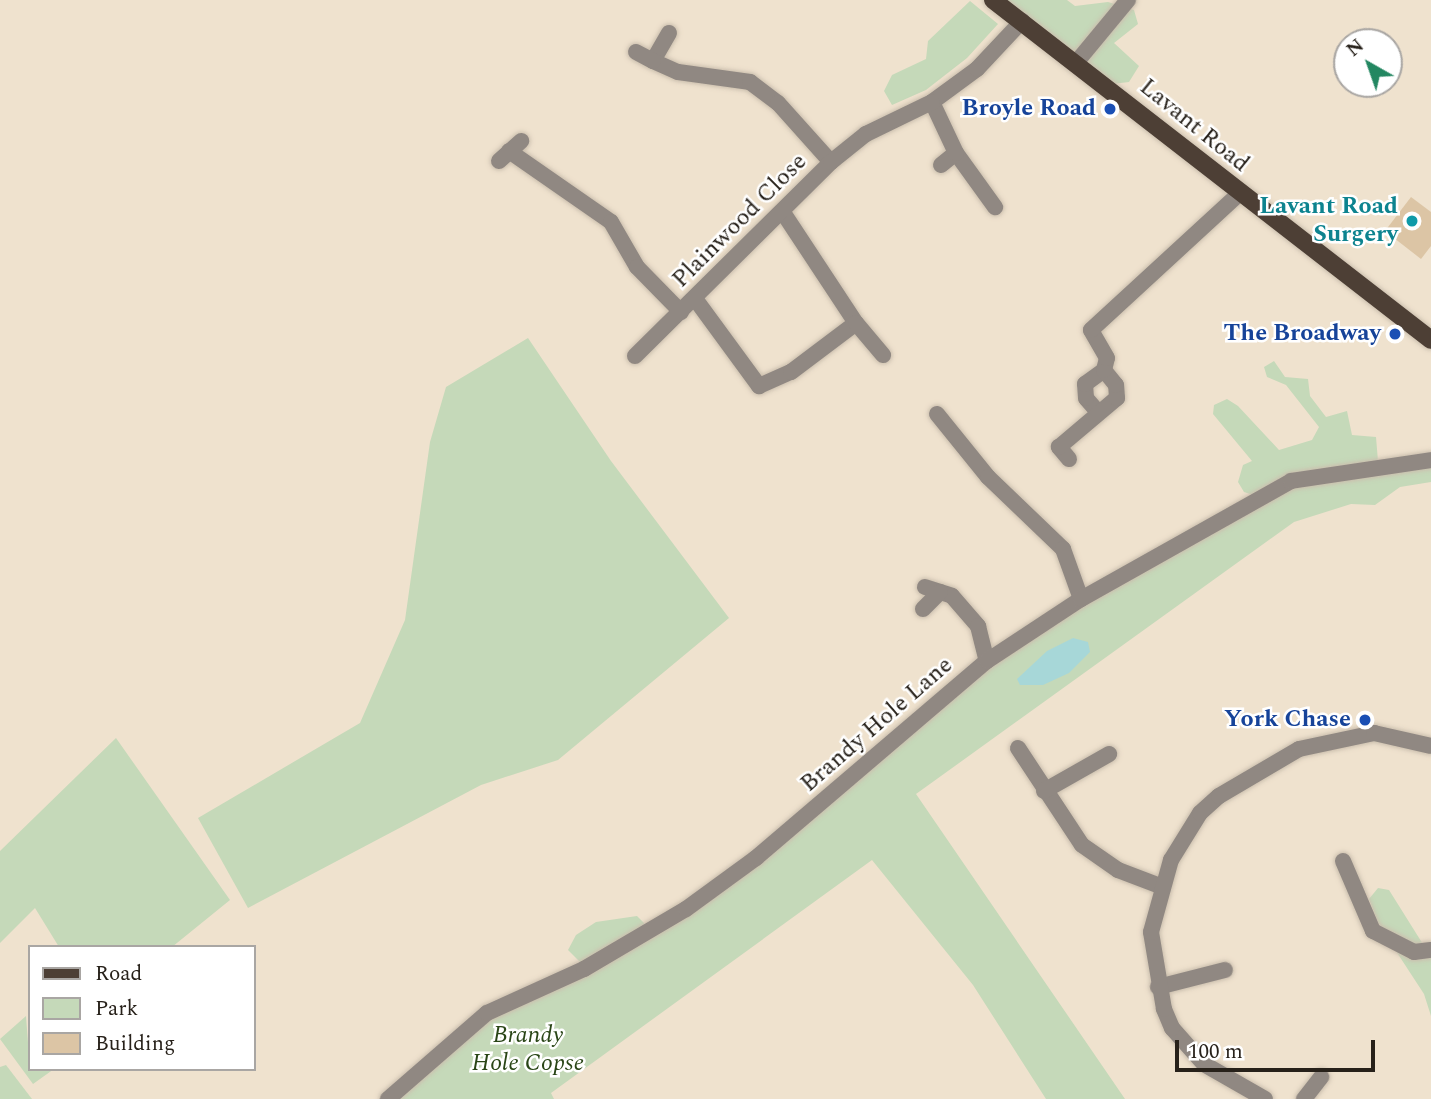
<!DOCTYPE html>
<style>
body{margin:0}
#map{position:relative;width:1431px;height:1099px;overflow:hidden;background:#efe2ce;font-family:Spectral,serif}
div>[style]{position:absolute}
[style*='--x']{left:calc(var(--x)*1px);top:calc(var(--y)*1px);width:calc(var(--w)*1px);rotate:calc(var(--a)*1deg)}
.green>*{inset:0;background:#c5d9b9}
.water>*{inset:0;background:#a7d7d8}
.building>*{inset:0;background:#dcc5a5}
.roads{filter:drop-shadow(0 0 2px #cbbfae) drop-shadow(0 0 2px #cbbfae)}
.minor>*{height:16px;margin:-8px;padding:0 8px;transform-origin:8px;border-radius:8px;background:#908882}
.major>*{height:18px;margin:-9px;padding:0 9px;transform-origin:9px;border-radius:9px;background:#4d3f35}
.dots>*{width:19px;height:19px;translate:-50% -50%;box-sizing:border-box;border:4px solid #fff;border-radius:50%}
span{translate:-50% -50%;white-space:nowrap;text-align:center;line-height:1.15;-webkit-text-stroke:5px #fff;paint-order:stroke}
.transit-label{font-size:24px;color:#164399;font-weight:700}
.right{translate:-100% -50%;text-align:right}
.street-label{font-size:24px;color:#27211a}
.culture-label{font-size:24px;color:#0d838f;font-weight:700}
.park-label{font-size:24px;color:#294516;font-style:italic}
.legend{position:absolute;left:28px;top:945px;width:228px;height:126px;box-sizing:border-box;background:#fff;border:2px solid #a9a6a3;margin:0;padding:9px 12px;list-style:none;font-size:21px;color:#27211a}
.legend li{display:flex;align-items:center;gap:14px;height:35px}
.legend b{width:35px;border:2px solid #a9a6a3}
.north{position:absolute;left:1333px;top:28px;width:70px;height:70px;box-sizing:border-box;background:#fff;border:2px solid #a9a6a3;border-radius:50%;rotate:320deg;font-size:19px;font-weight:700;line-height:28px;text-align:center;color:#27211a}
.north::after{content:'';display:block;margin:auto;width:24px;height:32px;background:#238761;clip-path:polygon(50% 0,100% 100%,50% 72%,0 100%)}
.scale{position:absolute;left:1175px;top:1040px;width:200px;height:32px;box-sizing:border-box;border:4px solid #27211a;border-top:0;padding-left:9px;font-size:21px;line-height:24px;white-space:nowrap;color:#27211a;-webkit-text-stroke:5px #fff;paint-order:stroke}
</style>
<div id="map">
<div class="green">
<div style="clip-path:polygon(1003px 0,1067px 0,1075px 6px,1108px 2px,1134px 10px,1138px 24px,1114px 43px,1139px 66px,1129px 82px,1112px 84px)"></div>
<div style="clip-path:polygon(970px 1px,998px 24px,967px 58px,926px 90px,892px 105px,884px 91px,892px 75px,926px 59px,928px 41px)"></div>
<div style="clip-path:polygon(528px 338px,611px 461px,729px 618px,558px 760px,481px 785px,248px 908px,198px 818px,360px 723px,405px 620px,430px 442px,446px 387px)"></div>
<div style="clip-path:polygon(1274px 361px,1285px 377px,1308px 379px,1310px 396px,1326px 417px,1347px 411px,1352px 435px,1376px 437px,1378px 461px,1253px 495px,1244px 492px,1238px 482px,1243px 465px,1252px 461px,1213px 414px,1214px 405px,1227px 399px,1238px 406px,1279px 450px,1312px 440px,1319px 427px,1286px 385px,1267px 377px,1264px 367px)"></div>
<div style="clip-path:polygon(1431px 463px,1431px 482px,1400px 487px,1375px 505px,1351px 504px,1294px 522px,916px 794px,1125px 1099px,1046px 1099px,973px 985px,872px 860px,551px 1093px,554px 1099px,394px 1099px,489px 1016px,689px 912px,991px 664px,1069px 611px,1294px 485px)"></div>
<div style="clip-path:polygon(116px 738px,230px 900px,172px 947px,59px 947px,35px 908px,0 943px,0 851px)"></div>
<div style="clip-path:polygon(1378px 888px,1389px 890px,1431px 957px,1431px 1016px,1424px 994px,1379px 925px,1369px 899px)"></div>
<div style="clip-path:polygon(637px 916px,648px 927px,582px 964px,568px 950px,576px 935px,596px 922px)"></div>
<div style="clip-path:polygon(26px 1016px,30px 1069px,54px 1069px,33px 1084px,0 1039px)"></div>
<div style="clip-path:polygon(6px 1065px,32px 1099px,0 1099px,0 1067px)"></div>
</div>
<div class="water">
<div style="clip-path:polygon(1073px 638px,1088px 642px,1090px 652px,1069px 673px,1043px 685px,1020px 685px,1017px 679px,1047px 651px)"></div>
</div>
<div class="building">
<div style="clip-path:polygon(1411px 197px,1431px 212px,1431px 246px,1421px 259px,1385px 231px)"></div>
</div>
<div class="roads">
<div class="minor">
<div style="--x:669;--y:33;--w:32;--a:120"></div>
<div style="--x:653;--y:61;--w:27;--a:24"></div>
<div style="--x:678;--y:72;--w:73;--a:7.9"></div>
<div style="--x:750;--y:82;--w:35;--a:37"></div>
<div style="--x:778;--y:103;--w:79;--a:48.1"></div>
<div style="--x:636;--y:52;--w:19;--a:28"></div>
<div style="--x:1075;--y:64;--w:83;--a:-50.4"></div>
<div style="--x:509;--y:151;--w:124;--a:34.8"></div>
<div style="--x:611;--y:222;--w:52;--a:60"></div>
<div style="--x:637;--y:267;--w:63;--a:45.6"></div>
<div style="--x:956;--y:153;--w:67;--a:54.2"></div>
<div style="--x:499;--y:161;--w:30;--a:-42"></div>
<div style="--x:941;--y:165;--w:19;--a:-39"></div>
<div style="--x:956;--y:153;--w:56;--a:-115.2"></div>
<div style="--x:932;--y:102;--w:56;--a:-36.3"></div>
<div style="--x:977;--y:69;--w:66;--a:-46.8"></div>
<div style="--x:784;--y:214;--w:131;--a:56.6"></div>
<div style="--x:696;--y:300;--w:107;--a:53.8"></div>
<div style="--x:759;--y:386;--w:35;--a:-24"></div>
<div style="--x:791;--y:372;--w:81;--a:-37"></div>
<div style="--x:856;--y:323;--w:42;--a:49.8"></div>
<div style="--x:635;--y:356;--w:276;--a:-44.7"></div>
<div style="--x:831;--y:162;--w:45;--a:-38.7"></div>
<div style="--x:866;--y:134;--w:73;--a:-25.9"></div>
<div style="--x:1098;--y:412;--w:18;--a:-131"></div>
<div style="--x:1086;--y:398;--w:14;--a:-94"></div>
<div style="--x:1085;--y:384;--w:24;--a:-36"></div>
<div style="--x:937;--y:414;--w:81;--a:51"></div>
<div style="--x:988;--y:477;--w:104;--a:43.8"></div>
<div style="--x:1063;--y:549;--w:53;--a:70.2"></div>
<div style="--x:1069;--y:459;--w:16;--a:-130"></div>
<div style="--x:1059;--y:447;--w:76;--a:-40.2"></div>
<div style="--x:1117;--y:398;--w:13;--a:-94"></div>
<div style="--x:1116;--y:385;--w:19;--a:-129"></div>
<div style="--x:1104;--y:370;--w:12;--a:-76"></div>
<div style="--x:1107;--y:358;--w:32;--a:-120"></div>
<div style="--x:1091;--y:330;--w:201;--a:-42.6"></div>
<div style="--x:925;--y:587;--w:28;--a:18"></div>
<div style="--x:952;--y:596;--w:40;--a:49"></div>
<div style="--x:978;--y:626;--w:36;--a:76"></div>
<div style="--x:923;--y:609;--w:24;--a:-45"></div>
<div style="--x:1018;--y:748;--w:116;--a:56.6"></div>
<div style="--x:1082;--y:845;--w:44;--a:34.8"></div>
<div style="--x:1118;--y:870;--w:45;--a:20.9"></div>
<div style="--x:1044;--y:791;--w:75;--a:-29.6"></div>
<div style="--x:1343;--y:861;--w:76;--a:66.8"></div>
<div style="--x:1373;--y:931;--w:46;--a:27.1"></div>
<div style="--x:1414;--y:952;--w:17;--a:-7"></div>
<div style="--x:1158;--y:987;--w:69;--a:-14.2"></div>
<div style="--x:388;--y:1099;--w:131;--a:-41"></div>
<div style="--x:487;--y:1013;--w:107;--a:-24.4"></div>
<div style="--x:584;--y:969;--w:118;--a:-30.5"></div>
<div style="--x:686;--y:909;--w:87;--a:-36.1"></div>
<div style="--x:756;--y:858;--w:304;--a:-40.5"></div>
<div style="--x:987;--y:661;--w:113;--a:-33.4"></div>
<div style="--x:1081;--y:599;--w:241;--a:-29.3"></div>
<div style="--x:1291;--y:481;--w:142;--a:-8.5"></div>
<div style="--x:1265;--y:1099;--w:70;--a:-150.2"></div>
<div style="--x:1204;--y:1064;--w:48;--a:-131.6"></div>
<div style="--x:1172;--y:1028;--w:21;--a:-113"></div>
<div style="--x:1164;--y:1009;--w:78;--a:-99.6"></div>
<div style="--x:1151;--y:932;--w:75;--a:-74.5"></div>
<div style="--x:1171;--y:860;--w:55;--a:-58.3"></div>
<div style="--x:1200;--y:813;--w:25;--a:-42"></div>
<div style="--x:1219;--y:796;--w:93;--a:-30.4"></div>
<div style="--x:1299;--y:749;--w:77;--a:-12"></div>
<div style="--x:1374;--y:733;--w:58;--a:12.8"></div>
<div style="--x:1304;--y:1099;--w:28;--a:-52"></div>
</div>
<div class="major">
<div style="--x:993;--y:0;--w:554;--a:37.82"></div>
</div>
</div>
<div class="dots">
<div style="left:1110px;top:109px;background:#1a4fb4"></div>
<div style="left:1412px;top:221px;background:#0f9aa8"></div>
<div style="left:1395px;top:334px;background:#1a4fb4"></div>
<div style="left:1365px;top:720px;background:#1a4fb4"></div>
</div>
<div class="transit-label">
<span class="right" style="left:1096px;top:109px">Broyle Road</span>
<span class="right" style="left:1381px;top:334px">The Broadway</span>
<span class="right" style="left:1351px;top:720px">York Chase</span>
</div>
<div class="street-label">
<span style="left:1194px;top:126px;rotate:39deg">Lavant Road</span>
<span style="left:740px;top:221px;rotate:-45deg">Plainwood Close</span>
<span style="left:877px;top:725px;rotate:-41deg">Brandy Hole Lane</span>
</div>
<div class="culture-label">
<span class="right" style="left:1398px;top:221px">Lavant Road<br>Surgery</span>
</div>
<div class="park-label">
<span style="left:528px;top:1050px">Brandy<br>Hole Copse</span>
</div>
<ul class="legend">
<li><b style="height:9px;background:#4d3f35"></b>Road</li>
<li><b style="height:19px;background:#c5d9b9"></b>Park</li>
<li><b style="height:19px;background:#dcc5a5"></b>Building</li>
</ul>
<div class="north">N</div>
<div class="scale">100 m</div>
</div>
